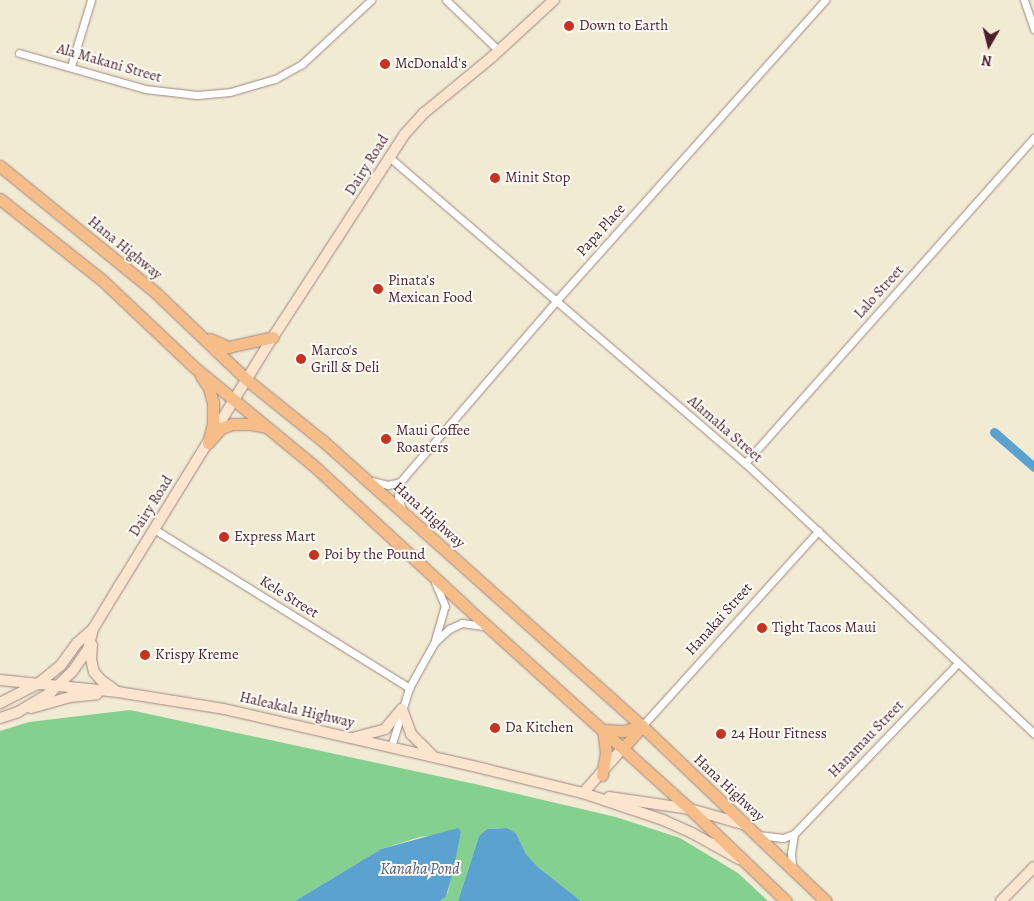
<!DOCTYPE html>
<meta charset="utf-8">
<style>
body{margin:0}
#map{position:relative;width:1034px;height:901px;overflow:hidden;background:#f2ebd4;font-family:Alegreya,serif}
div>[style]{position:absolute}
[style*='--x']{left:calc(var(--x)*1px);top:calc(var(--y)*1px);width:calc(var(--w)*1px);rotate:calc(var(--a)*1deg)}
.green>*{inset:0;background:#84d18f}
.water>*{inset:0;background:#5ba2d1}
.canal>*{height:9px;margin:-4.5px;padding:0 4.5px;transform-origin:4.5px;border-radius:4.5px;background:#5ba2d1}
.roads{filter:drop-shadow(0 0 1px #9e8580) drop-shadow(0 0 1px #9e8580)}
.street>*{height:7px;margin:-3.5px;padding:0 3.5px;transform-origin:3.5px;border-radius:3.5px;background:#fff}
.secondary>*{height:10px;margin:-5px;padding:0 5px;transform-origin:5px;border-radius:5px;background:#fce5cf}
.primary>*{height:11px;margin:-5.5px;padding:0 5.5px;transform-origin:5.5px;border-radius:5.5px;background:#f7bd88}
.dots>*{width:14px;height:14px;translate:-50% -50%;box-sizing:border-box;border:2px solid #fdfcf7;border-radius:50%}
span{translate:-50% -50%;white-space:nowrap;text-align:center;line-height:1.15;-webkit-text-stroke:4px #fdfcf7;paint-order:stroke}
.poi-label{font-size:15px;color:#4a1f2b}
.left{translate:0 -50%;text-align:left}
.street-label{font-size:15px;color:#4a1f2b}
.water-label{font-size:16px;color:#525a76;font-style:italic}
.north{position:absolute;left:964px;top:20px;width:50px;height:50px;-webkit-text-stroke:4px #fdfcf7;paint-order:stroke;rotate:188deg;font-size:14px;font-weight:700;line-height:20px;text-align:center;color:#4a1f2b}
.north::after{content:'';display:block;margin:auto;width:18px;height:22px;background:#4a1f2b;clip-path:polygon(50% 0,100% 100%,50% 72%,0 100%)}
</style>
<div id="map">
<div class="green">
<div style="clip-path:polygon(130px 710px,475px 784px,616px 817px,680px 838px,738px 873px,768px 901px,581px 901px,538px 867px,526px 854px,516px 833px,507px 828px,487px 829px,479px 836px,458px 901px,440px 901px,446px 897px,448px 892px,461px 832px,420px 837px,381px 849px,295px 901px,0 901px,0 731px,29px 722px)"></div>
</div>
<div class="water">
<div style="clip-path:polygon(458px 828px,461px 832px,453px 872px,446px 897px,440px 901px,295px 901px,381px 849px)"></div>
<div style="clip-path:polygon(507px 828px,516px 833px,526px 854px,538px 867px,581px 901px,458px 901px,479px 836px,487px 829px)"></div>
</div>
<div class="canal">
<div style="--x:994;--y:432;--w:53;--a:41.2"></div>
</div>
<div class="roads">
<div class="street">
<div style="--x:446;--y:0;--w:72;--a:43.9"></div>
<div style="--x:1024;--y:0;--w:31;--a:71"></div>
<div style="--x:19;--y:53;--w:131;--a:15.9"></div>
<div style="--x:145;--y:89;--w:52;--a:6.6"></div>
<div style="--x:197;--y:95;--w:33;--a:-5"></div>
<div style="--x:230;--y:92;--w:47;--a:-16.1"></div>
<div style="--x:275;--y:79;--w:31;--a:-29"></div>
<div style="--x:302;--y:64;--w:94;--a:-42.8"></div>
<div style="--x:71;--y:66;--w:69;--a:-73.1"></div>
<div style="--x:389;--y:157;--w:469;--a:40.7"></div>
<div style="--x:745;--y:463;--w:396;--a:43.1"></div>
<div style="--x:745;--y:463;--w:435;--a:-48.4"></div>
<div style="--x:372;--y:481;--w:16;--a:14"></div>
<div style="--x:388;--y:485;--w:12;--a:-14"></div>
<div style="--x:400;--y:482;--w:239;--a:-49.2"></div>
<div style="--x:556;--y:301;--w:404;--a:-48.2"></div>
<div style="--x:400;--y:482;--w:14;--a:98"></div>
<div style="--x:398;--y:496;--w:15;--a:74"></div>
<div style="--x:154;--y:529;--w:301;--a:31.9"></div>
<div style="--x:435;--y:640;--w:35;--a:-74"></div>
<div style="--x:445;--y:606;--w:25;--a:-113"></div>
<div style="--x:642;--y:726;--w:263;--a:-47.9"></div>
<div style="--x:391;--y:747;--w:62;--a:-73"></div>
<div style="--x:409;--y:688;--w:51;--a:-60.9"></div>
<div style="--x:434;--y:643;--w:21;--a:-43"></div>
<div style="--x:449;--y:629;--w:14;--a:-25"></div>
<div style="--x:462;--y:623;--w:21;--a:8"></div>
<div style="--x:758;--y:835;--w:25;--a:7"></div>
<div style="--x:783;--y:838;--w:12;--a:-20"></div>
<div style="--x:794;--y:834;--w:237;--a:-46.2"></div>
<div style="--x:792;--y:867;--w:14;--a:-94"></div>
<div style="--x:791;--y:853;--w:19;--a:-81"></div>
</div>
<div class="secondary">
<div style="--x:92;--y:645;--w:14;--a:94"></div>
<div style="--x:91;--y:659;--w:13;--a:77"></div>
<div style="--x:94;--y:672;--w:11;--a:49"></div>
<div style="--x:101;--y:680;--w:17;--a:36"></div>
<div style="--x:0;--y:680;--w:119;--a:5.8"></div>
<div style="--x:118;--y:692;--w:107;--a:9.1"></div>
<div style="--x:224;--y:709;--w:268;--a:12.9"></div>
<div style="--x:485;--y:769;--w:101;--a:13.8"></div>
<div style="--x:583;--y:793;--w:84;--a:18.6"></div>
<div style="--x:663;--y:820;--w:32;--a:24"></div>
<div style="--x:692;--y:833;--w:54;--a:29"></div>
<div style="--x:0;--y:703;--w:44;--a:-27.1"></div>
<div style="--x:39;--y:683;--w:28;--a:-39"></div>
<div style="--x:61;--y:665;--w:27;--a:-54"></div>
<div style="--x:77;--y:643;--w:21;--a:-41"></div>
<div style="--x:31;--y:708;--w:41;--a:-15.8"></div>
<div style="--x:70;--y:697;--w:27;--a:-6"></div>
<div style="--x:402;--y:709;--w:27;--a:70"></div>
<div style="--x:411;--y:734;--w:30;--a:45"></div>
<div style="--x:0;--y:718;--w:19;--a:-18"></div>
<div style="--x:18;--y:712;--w:39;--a:-31"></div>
<div style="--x:51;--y:692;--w:29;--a:-44"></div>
<div style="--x:72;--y:672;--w:28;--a:-55"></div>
<div style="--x:88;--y:649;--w:21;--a:-76"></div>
<div style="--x:93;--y:629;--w:50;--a:-58.8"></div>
<div style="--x:119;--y:586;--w:293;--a:-58.3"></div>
<div style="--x:273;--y:337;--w:241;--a:-57"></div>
<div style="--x:404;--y:135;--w:30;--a:-48"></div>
<div style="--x:424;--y:113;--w:88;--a:-39.5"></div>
<div style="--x:492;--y:57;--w:84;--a:-42.6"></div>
<div style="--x:356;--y:737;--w:30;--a:-15"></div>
<div style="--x:385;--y:729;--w:26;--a:-50"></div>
<div style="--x:583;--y:793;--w:60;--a:-48.4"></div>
<div style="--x:609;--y:797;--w:82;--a:8.4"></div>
<div style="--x:690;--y:809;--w:58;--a:15.9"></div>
<div style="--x:1001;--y:901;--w:47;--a:-45.9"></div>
</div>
<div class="primary">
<div style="--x:0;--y:166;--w:201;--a:39.1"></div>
<div style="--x:156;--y:293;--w:126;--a:43.7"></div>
<div style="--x:247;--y:380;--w:97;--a:38.8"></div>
<div style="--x:323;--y:441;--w:113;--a:41.8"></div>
<div style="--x:407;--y:516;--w:315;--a:41.8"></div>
<div style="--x:642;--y:726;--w:254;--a:43.6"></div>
<div style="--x:0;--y:199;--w:130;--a:38.5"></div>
<div style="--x:102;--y:280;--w:127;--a:43.4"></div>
<div style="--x:194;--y:367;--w:154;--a:39.5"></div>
<div style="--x:313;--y:465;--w:207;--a:42.8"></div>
<div style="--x:465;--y:606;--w:303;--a:42.1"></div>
<div style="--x:690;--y:809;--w:133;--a:43.8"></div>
<div style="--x:210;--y:339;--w:20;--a:24"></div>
<div style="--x:228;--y:347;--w:46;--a:-12.5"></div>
<div style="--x:201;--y:376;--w:14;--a:56"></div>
<div style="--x:209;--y:388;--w:16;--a:75"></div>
<div style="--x:213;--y:403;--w:21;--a:90"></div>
<div style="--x:213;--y:424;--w:16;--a:105"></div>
<div style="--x:208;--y:443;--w:20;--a:-49"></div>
<div style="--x:221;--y:428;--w:12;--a:-20"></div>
<div style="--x:232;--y:424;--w:19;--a:0"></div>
<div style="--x:251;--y:424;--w:15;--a:11"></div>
<div style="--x:603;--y:730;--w:20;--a:3"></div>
<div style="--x:623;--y:731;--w:20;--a:-15"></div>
<div style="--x:623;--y:748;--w:29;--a:-49"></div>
<div style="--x:602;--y:775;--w:22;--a:-80"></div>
<div style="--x:606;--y:753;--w:23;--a:-97"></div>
</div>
</div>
<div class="dots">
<div style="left:569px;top:26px;background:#c8321e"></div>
<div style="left:385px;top:64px;background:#c8321e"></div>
<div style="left:495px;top:178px;background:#c8321e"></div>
<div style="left:378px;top:289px;background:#c8321e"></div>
<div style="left:301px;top:359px;background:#c8321e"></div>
<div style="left:386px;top:439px;background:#c8321e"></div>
<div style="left:224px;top:537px;background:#c8321e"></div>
<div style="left:314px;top:555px;background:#c8321e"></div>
<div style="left:762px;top:628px;background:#c8321e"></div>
<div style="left:145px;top:655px;background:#c8321e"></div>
<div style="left:495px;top:728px;background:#c8321e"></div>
<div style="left:721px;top:734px;background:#c8321e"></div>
</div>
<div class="poi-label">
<span class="left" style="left:579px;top:26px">Down to Earth</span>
<span class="left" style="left:395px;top:64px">McDonald's</span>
<span class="left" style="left:505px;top:178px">Minit Stop</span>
<span class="left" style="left:388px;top:289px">Pinata’s<br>Mexican Food</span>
<span class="left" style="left:311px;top:359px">Marco's<br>Grill &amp; Deli</span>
<span class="left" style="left:396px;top:439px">Maui Coffee<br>Roasters</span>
<span class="left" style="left:234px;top:537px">Express Mart</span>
<span class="left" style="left:324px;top:555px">Poi by the Pound</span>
<span class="left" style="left:772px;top:628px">Tight Tacos Maui</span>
<span class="left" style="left:155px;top:655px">Krispy Kreme</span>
<span class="left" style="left:505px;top:728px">Da Kitchen</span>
<span class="left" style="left:731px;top:734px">24 Hour Fitness</span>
</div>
<div class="street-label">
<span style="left:109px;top:63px;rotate:16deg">Ala Makani Street</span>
<span style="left:367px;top:165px;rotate:-58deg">Dairy Road</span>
<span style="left:601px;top:230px;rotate:-48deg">Papa Place</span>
<span style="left:125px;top:248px;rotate:39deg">Hana Highway</span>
<span style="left:879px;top:292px;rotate:-48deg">Lalo Street</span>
<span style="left:725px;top:429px;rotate:41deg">Alamaha Street</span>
<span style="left:151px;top:506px;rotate:-58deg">Dairy Road</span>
<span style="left:429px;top:515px;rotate:42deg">Hana Highway</span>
<span style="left:289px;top:597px;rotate:32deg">Kele Street</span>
<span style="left:719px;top:619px;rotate:-48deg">Hanakai Street</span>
<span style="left:297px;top:710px;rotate:13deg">Haleakala Highway</span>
<span style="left:866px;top:739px;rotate:-46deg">Hanamau Street</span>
<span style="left:729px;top:788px;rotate:43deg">Hana Highway</span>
</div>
<div class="water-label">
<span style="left:420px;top:869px">Kanaha Pond</span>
</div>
<div class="north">N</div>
</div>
